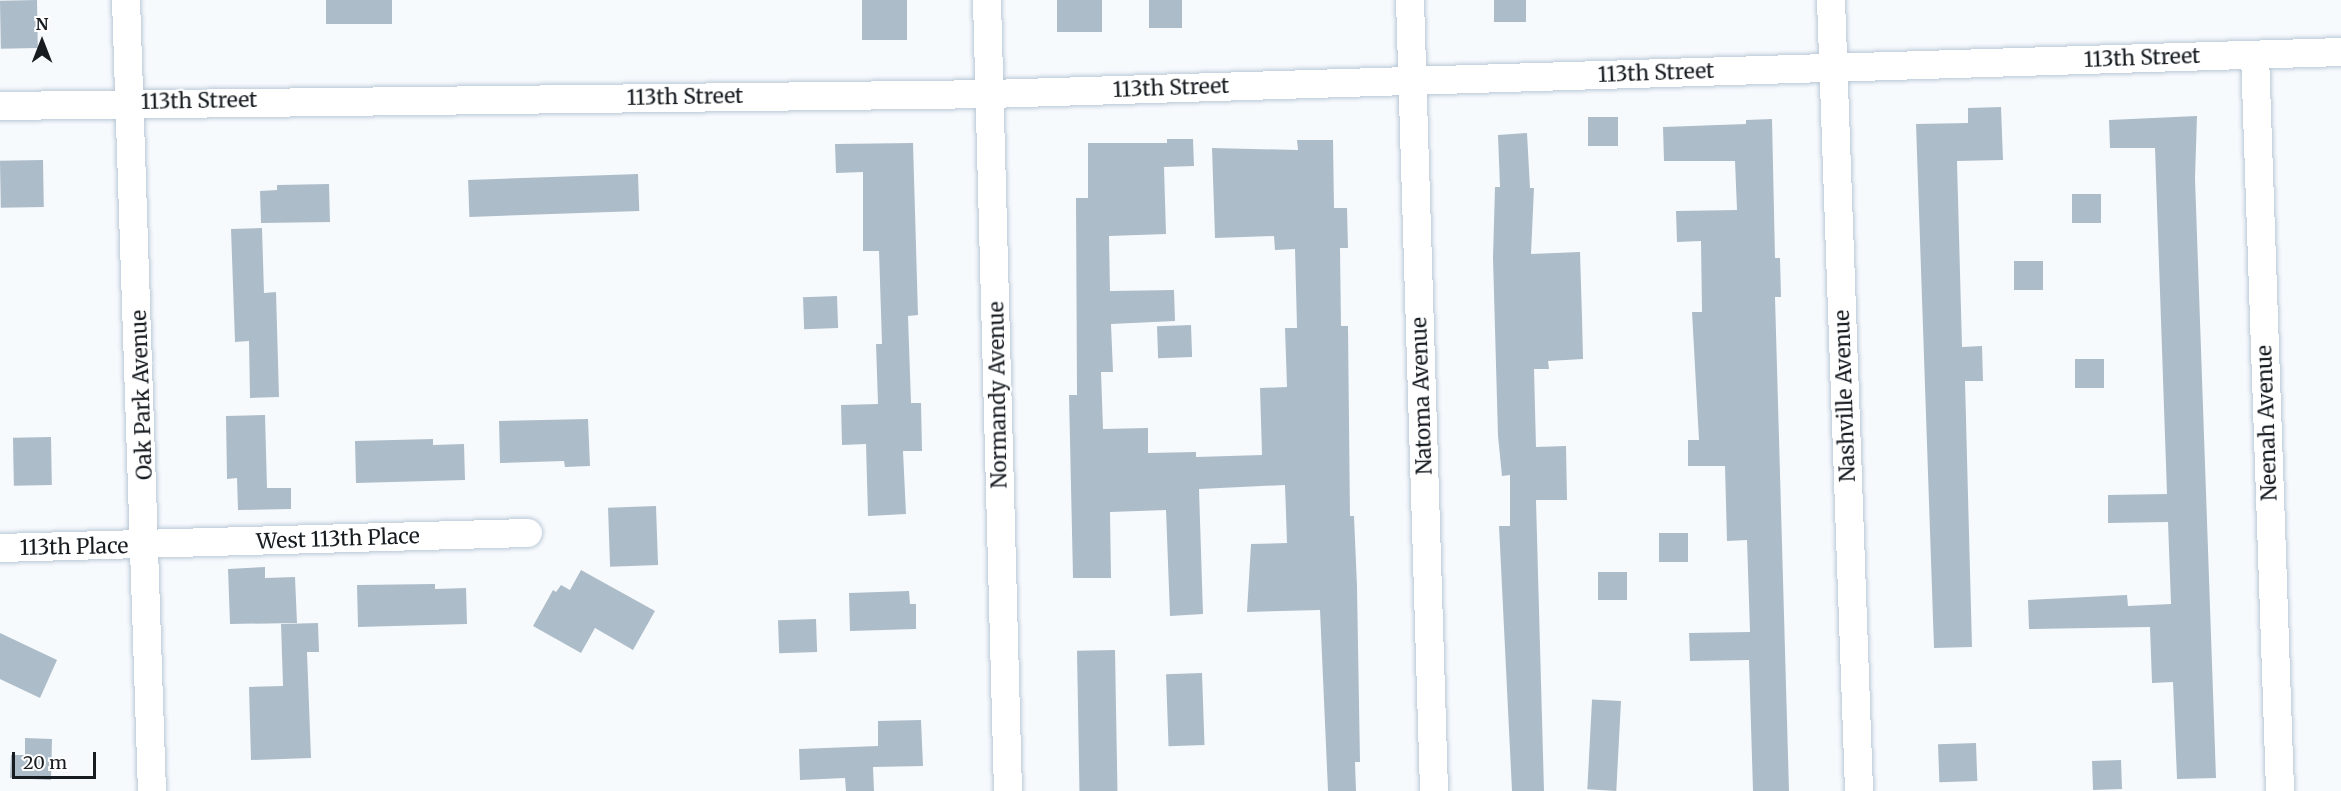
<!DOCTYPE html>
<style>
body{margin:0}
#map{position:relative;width:2341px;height:791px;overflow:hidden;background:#f7fafd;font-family:Merriweather,serif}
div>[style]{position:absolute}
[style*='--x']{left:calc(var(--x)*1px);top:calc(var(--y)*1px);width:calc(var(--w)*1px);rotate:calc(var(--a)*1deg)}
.building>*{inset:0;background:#adbcc9;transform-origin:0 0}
.roads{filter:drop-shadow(0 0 2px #b9c8d6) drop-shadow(0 0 2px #b9c8d6)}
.minor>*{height:28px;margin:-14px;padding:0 14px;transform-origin:14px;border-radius:14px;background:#fff}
span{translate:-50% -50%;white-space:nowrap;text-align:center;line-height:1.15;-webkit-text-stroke:4.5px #fff;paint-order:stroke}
.street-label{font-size:21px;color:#171c21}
.north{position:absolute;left:12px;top:12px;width:60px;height:60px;-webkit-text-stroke:4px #fff;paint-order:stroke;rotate:0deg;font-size:16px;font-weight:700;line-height:24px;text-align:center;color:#171c21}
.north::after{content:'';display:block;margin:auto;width:21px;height:27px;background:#171c21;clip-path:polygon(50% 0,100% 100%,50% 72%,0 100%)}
.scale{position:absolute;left:12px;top:752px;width:84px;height:27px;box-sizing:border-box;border:3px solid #171c21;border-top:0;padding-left:8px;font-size:18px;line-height:21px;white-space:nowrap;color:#171c21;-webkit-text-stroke:4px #fff;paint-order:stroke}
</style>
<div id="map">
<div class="building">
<div style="left:37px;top:0;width:48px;height:37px;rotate:89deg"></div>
<div style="left:326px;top:0;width:66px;height:24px"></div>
<div style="left:862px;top:0;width:45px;height:40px"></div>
<div style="left:1057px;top:0;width:45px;height:32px"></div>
<div style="left:1149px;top:0;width:33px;height:28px"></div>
<div style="left:1494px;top:0;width:32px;height:22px"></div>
<div style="clip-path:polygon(2001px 107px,2003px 160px,1957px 161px,1962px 347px,1982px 346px,1983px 381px,1965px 381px,1972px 647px,1934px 648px,1916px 124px,1968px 123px,1968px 108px)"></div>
<div style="clip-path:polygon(2197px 116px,2195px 178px,2216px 778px,2177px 779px,2173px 682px,2152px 683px,2150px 627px,2029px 629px,2028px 600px,2127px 595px,2128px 606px,2171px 604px,2168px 522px,2108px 523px,2108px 495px,2167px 494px,2155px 148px,2110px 148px,2109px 120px)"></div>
<div style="left:1618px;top:117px;width:29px;height:30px;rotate:90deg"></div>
<div style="clip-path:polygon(1772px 119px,1775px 258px,1780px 258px,1781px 297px,1775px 297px,1789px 791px,1753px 791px,1749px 660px,1690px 661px,1689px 633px,1750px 632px,1747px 540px,1727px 541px,1725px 466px,1688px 466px,1688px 440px,1699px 440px,1692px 312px,1702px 312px,1701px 241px,1677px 242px,1676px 211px,1737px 210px,1735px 161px,1664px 161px,1663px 127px,1746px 124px,1746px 120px)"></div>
<div style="clip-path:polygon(1527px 133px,1530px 188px,1534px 188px,1531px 254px,1580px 252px,1582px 317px,1583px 359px,1548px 361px,1549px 369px,1534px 369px,1536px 447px,1566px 446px,1567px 500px,1536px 500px,1544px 791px,1512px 791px,1499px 526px,1510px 526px,1510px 475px,1502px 476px,1498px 436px,1493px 258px,1495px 187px,1500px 187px,1498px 135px)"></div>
<div style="clip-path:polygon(1167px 139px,1193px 139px,1194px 166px,1164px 167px,1166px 234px,1109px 236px,1110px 291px,1174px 290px,1175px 321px,1111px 324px,1113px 372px,1101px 372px,1103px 429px,1148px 428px,1148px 453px,1196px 452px,1196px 457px,1262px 455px,1260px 388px,1287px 387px,1285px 328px,1297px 328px,1295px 249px,1275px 250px,1274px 236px,1215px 238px,1212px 148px,1298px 150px,1297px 140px,1333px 140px,1334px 208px,1347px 208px,1348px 248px,1340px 248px,1341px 326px,1348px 326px,1350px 516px,1354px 516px,1357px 586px,1360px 762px,1355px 762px,1356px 791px,1328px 791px,1320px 610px,1247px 612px,1251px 544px,1287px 543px,1285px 485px,1199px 489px,1203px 614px,1170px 616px,1166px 510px,1110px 512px,1111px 578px,1073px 578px,1069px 395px,1077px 395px,1076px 198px,1088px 198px,1088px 143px,1167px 143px)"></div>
<div style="clip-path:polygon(913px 143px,918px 315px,908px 316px,911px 403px,921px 403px,922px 451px,903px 451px,906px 514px,868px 516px,866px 444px,842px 445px,841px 405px,878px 404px,876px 344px,882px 344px,879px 251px,863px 251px,863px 172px,836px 173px,835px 144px)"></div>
<div style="left:43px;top:160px;width:47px;height:43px;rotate:89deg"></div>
<div style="left:638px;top:174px;width:37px;height:170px;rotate:88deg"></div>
<div style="clip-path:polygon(329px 184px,330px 222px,261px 223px,260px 191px,277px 190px,277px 185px)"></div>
<div style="left:2072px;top:194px;width:29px;height:29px"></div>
<div style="clip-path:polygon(262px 228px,264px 293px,276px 292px,279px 397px,250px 398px,249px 341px,235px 342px,231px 229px)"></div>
<div style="left:2014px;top:261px;width:29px;height:29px"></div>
<div style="left:837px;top:296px;width:32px;height:34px;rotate:88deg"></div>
<div style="left:1191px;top:325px;width:32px;height:34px;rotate:88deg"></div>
<div style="left:2075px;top:359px;width:29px;height:29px"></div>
<div style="clip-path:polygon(265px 415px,267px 488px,291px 488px,291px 509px,238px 510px,237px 478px,227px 479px,226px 416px)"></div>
<div style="clip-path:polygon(588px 419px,590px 466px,565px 467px,564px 461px,500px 463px,499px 421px)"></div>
<div style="left:51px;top:437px;width:48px;height:38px;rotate:89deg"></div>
<div style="clip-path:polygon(433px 439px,433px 445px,464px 444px,465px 480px,356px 483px,355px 441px)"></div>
<div style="left:656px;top:506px;width:59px;height:48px;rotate:88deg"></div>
<div style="left:1688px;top:533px;width:29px;height:29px;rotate:90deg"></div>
<div style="clip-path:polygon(265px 567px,265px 578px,295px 577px,297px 623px,230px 624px,228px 569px)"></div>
<div style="clip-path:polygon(581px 570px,655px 611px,633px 650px,595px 628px,581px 653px,533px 626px,553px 590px,556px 592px,561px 585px,570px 590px)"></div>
<div style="left:1627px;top:572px;width:28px;height:29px;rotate:90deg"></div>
<div style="clip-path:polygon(435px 584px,435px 589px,466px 588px,467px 624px,358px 627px,357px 585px)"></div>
<div style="clip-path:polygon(909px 591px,910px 604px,916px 604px,916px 629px,850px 631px,849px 593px)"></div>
<div style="left:816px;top:619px;width:33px;height:38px;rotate:88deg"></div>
<div style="clip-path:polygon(318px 623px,319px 652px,307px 652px,311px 758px,251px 760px,249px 687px,283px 686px,281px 624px)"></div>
<div style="clip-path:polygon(0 633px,57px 660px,40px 698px,0 679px)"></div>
<div style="left:1115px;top:650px;width:141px;height:38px;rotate:89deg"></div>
<div style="left:1202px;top:673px;width:72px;height:36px;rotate:88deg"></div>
<div style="left:1621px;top:701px;width:90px;height:29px;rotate:93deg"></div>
<div style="clip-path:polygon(921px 720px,923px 766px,873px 767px,874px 791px,846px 791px,845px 778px,800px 780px,799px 749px,878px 746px,878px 721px)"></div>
<div style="clip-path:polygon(25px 738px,52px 739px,51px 780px,10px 778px,11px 755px,25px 755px)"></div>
<div style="left:1976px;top:743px;width:38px;height:38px;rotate:88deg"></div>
<div style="left:2121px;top:760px;width:29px;height:29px;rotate:88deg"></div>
</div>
<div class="roads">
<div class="minor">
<div style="--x:126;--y:0;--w:791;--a:88.12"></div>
<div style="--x:987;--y:0;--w:791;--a:88.48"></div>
<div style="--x:1410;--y:0;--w:791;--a:88.26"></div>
<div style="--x:1831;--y:0;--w:791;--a:87.97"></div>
<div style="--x:2255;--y:55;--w:736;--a:88.05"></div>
<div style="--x:0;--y:106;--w:990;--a:-0.69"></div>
<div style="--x:990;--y:94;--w:1352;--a:-1.78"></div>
<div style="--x:0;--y:548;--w:528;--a:-1.63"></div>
</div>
</div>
<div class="street-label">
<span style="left:2142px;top:58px;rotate:-2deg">113th Street</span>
<span style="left:1656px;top:73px;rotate:-2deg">113th Street</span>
<span style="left:1171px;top:88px;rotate:-2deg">113th Street</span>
<span style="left:685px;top:97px;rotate:-1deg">113th Street</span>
<span style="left:199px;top:101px;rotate:-1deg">113th Street</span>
<span style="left:142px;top:395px;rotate:-92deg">Oak Park Avenue</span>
<span style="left:998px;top:395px;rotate:-91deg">Normandy Avenue</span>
<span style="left:1422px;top:396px;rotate:-92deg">Natoma Avenue</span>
<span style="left:1845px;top:396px;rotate:-92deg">Nashville Avenue</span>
<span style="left:2267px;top:423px;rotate:-92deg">Neenah Avenue</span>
<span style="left:338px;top:539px;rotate:-2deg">West 113th Place</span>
<span style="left:74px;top:547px;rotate:-1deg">113th Place</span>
</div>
<div class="north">N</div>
<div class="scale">20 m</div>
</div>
